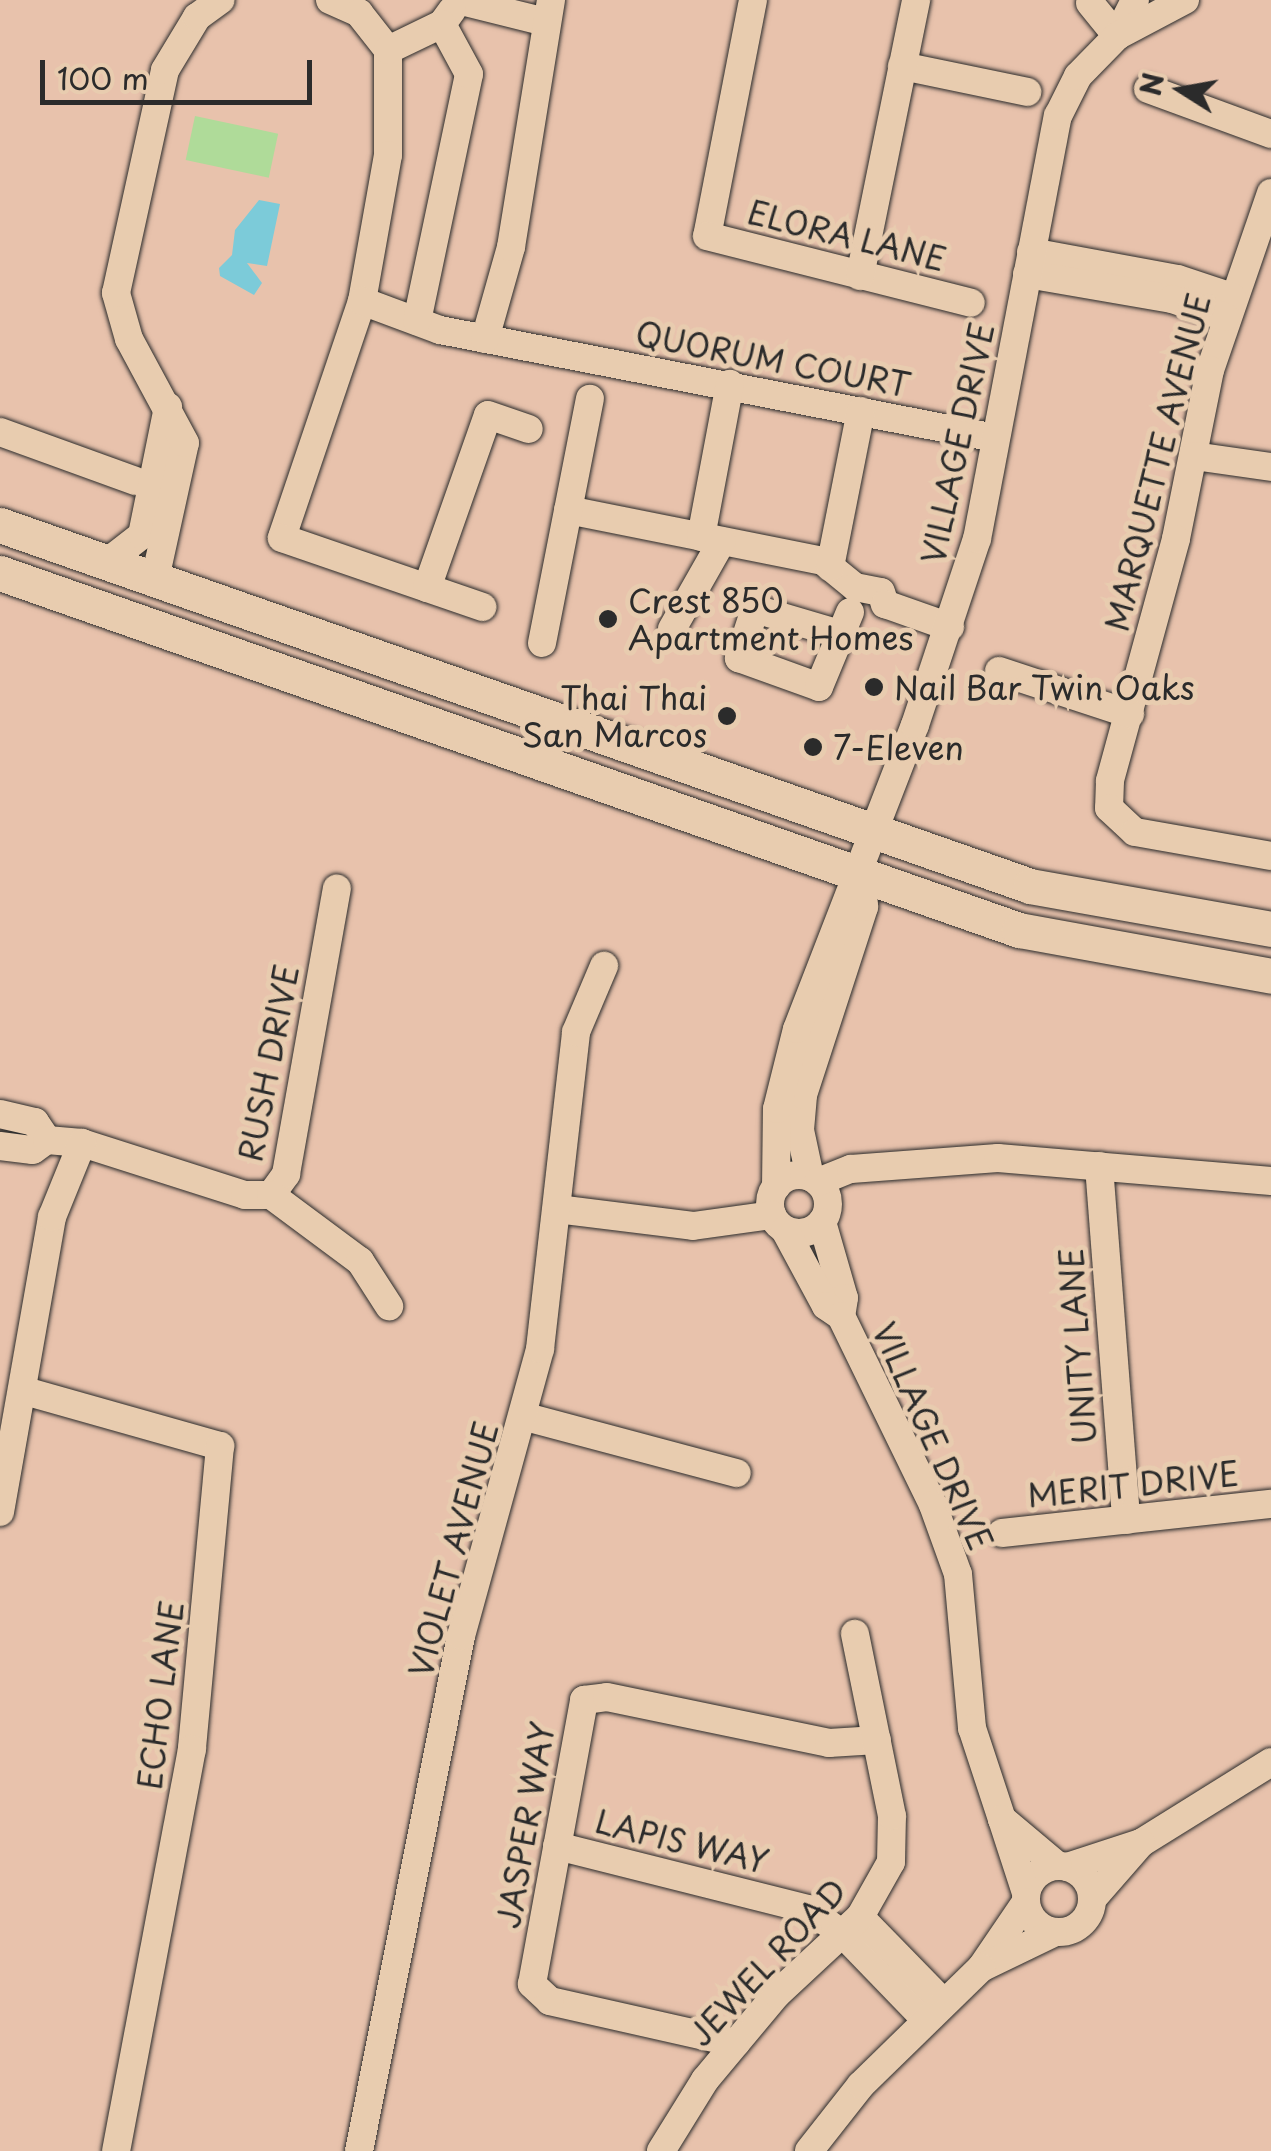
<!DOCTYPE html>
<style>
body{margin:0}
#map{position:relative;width:1271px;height:2151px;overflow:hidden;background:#e8c2ac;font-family:"Playpen Sans",sans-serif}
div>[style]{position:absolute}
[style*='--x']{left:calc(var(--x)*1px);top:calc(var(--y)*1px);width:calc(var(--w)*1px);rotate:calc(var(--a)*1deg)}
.green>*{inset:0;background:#afdb99;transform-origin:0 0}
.water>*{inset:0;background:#7ccbd9}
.roads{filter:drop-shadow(0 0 2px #2b2b2b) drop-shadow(0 0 2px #2b2b2b)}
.minor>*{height:28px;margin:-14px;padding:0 14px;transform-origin:14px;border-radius:14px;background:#e8ccaf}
.minor>.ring{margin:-14px;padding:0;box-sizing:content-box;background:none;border:28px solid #e8ccaf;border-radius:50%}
.major>*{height:35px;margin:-17.5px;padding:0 17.5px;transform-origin:17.5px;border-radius:17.5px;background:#e8ccaf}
.dots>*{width:28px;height:28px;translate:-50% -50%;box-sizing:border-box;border:5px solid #e8ccaf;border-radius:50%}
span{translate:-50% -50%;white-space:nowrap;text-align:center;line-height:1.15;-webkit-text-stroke:10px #e8ccaf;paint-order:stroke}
.street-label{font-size:32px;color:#2b2b2b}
.poi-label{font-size:32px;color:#2b2b2b}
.left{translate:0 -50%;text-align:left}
.right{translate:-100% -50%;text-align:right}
.north{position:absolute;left:1131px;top:40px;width:100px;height:100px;-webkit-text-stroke:8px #e8ccaf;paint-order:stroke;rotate:281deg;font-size:28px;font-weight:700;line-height:40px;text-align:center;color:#2b2b2b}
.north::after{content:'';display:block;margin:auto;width:35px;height:45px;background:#2b2b2b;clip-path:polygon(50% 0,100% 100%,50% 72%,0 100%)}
.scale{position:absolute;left:40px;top:60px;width:272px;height:45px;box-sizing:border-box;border:5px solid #2b2b2b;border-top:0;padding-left:12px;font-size:30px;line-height:35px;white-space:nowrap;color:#2b2b2b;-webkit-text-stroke:8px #e8ccaf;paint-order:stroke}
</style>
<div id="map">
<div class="green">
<div style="left:195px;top:116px;width:85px;height:45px;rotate:12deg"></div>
</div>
<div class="water">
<div style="clip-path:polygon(259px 200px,280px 204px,267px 266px,247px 263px,262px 283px,254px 295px,220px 276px,219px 268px,232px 255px,235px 230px)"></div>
</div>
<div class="roads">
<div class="minor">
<div style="--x:330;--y:0;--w:32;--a:24"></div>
<div style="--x:359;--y:13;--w:47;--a:51.9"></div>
<div style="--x:388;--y:50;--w:105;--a:90"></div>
<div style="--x:388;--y:155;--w:148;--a:100.1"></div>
<div style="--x:362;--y:301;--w:250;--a:108.7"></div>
<div style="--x:282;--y:538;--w:212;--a:19"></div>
<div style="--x:457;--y:0;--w:92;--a:13.9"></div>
<div style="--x:753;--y:0;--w:240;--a:101"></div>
<div style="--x:707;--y:236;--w:272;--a:14.2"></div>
<div style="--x:1090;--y:3;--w:43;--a:50.7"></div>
<div style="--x:1117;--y:36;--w:40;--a:-63.4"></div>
<div style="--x:388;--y:50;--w:60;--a:-25.7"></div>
<div style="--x:442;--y:24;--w:17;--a:-54"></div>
<div style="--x:902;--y:66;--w:128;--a:11.7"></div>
<div style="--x:1148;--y:89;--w:131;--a:20.1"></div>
<div style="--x:1271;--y:193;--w:187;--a:109"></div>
<div style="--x:1210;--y:370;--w:172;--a:101.4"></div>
<div style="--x:1176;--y:539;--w:251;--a:105.3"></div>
<div style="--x:1110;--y:781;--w:27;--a:92"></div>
<div style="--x:1109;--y:808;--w:35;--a:43"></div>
<div style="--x:1135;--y:832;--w:138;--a:10"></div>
<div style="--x:1031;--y:252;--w:149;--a:10.4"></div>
<div style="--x:1178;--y:279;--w:57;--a:18.4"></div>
<div style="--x:1027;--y:274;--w:147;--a:9.8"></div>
<div style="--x:1172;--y:299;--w:56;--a:18.8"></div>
<div style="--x:860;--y:276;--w:282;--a:-78.5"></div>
<div style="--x:362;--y:301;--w:83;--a:20.4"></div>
<div style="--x:440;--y:330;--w:565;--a:11.01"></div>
<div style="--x:417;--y:321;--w:252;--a:-78.1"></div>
<div style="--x:469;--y:74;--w:57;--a:-118.4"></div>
<div style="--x:485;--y:339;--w:96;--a:-74.2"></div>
<div style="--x:511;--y:247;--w:250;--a:-80.8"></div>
<div style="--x:0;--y:432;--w:144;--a:19.9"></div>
<div style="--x:1194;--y:456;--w:78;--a:8.1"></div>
<div style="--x:568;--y:510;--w:260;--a:11.3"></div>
<div style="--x:823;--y:561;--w:41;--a:39.1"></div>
<div style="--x:855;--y:587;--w:26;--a:11"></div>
<div style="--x:881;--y:592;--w:13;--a:72"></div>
<div style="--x:885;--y:604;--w:69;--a:19.5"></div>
<div style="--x:701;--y:537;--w:156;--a:-79.3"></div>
<div style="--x:106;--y:563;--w:46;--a:-37.9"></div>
<div style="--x:142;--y:535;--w:131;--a:-78.5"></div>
<div style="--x:830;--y:567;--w:159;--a:-78.8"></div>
<div style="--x:155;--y:579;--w:139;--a:-77.6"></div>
<div style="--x:185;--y:443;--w:118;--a:-118.3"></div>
<div style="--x:129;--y:339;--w:48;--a:-105.8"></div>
<div style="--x:116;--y:293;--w:228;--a:-77.6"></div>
<div style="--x:165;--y:70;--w:62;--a:-58.9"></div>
<div style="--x:197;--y:17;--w:29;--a:-36"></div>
<div style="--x:427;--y:588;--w:183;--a:-70.6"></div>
<div style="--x:488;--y:415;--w:43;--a:18.9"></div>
<div style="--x:672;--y:629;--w:101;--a:-60.4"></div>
<div style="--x:836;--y:633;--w:84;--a:-163.5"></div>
<div style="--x:755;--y:609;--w:52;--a:108.1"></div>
<div style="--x:739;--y:658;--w:85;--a:19.9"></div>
<div style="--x:819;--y:687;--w:81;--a:-67.5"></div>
<div style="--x:542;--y:643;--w:249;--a:-78.9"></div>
<div style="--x:999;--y:671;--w:138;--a:18.2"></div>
<div style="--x:0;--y:1114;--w:36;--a:13"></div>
<div style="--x:35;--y:1122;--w:22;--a:56"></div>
<div style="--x:0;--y:1146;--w:33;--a:7"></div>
<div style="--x:33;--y:1150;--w:17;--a:-36"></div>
<div style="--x:47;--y:1140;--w:35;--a:5"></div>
<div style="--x:82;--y:1143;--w:171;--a:17.7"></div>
<div style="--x:245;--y:1195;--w:26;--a:0"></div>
<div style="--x:1099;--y:1166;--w:355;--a:85.6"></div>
<div class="ring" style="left:770px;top:1175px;width:30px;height:30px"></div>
<div style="--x:810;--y:1177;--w:48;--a:-102"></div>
<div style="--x:800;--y:1130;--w:35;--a:-85"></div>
<div style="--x:803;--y:1095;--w:198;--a:-72"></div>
<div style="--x:864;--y:907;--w:36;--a:-93"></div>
<div style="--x:818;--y:1182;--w:35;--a:-22"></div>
<div style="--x:851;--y:1169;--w:147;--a:-4.3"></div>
<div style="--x:998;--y:1158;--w:274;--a:4.8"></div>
<div style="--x:776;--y:1187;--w:78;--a:-89.3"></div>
<div style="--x:777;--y:1109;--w:82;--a:-76"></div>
<div style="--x:797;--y:1029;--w:326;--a:-68.8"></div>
<div style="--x:915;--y:725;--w:196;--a:-71.6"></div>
<div style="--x:977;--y:539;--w:431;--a:-79.2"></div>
<div style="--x:1058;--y:116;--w:45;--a:-63.4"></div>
<div style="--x:1078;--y:76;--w:56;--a:-45.7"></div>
<div style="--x:1117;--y:36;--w:77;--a:-27.9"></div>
<div style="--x:271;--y:1195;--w:26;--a:-54"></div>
<div style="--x:286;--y:1174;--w:290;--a:-79.9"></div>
<div style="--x:271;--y:1195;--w:111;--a:36.6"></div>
<div style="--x:360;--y:1261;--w:54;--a:57.2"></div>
<div style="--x:557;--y:1209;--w:137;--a:7.1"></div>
<div style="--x:693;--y:1226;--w:80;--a:-7.9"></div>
<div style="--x:822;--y:1222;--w:79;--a:73.9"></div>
<div style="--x:844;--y:1298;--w:18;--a:99"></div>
<div style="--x:785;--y:1230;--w:86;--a:61.7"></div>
<div style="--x:826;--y:1306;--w:18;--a:34"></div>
<div style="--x:841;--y:1316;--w:210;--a:64"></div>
<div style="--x:933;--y:1505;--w:73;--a:70.1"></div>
<div style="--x:958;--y:1574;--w:155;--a:84.8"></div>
<div style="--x:972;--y:1728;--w:96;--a:71.8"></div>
<div style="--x:25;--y:1391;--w:203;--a:15.8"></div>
<div style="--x:220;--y:1446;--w:304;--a:95.3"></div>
<div style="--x:192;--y:1749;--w:409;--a:100.7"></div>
<div style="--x:526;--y:1417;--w:218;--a:14.9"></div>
<div style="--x:0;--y:1512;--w:300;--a:-80"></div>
<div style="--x:52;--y:1217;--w:80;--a:-67.9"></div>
<div style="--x:1002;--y:1533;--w:271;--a:-6.2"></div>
<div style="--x:1141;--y:1843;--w:153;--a:-31.9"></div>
<div style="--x:557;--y:1846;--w:259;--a:14.1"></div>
<div style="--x:808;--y:1909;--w:44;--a:35.8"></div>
<div style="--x:844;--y:1935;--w:117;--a:46"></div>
<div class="ring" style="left:1026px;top:1866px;width:38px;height:38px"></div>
<div style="--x:1067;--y:1867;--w:78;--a:-18"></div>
<div style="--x:1141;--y:1843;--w:73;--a:131.1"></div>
<div style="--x:1026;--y:1893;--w:78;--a:-108"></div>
<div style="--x:1002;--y:1819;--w:73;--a:40"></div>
<div style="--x:1026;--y:1902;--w:80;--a:124.3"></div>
<div style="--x:981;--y:1968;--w:80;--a:-25.9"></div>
<div style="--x:860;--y:1917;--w:119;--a:45.7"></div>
<div style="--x:736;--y:2043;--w:191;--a:-167.3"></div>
<div style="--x:550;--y:2001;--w:25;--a:-137"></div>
<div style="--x:532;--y:1984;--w:289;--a:-79.6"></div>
<div style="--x:584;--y:1700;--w:23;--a:-7"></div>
<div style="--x:607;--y:1697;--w:227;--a:11.7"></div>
<div style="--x:829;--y:1743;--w:48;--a:-3.6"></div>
<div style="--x:359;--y:2151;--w:525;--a:-78.8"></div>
<div style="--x:461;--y:1636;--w:298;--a:-74.6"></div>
<div style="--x:540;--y:1349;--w:319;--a:-83.5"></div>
<div style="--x:576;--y:1032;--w:72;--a:-67"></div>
<div style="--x:661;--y:2151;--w:84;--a:-58.2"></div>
<div style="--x:705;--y:2080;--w:112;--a:-50.1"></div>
<div style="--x:777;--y:1994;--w:113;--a:-42.9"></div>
<div style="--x:860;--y:1917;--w:63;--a:-60.6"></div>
<div style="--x:891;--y:1862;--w:46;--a:-88.8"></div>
<div style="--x:892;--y:1816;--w:186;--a:-101.5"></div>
<div style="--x:809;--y:2151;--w:84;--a:-51.8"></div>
<div style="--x:861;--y:2085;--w:168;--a:-44.3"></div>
</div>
<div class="major">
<div style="--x:0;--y:525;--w:1091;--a:19.31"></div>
<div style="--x:1030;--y:886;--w:245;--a:10.1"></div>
<div style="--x:0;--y:573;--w:1080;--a:19.31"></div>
<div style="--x:1019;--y:930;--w:256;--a:10.3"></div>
</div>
</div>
<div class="dots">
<div style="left:608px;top:619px;background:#2b2b2b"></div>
<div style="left:874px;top:687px;background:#2b2b2b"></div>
<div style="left:727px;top:716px;background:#2b2b2b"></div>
<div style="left:813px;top:747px;background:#2b2b2b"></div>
</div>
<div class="street-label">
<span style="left:847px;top:235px;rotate:14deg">ELORA LANE</span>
<span style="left:773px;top:359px;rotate:11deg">QUORUM COURT</span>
<span style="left:957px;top:443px;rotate:-78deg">VILLAGE DRIVE</span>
<span style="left:1157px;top:462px;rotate:-76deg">MARQUETTE AVENUE</span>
<span style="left:268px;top:1063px;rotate:-79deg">RUSH DRIVE</span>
<span style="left:1077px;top:1346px;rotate:-94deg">UNITY LANE</span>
<span style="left:933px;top:1436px;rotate:66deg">VILLAGE DRIVE</span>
<span style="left:1133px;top:1484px;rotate:-6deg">MERIT DRIVE</span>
<span style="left:453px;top:1549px;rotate:-75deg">VIOLET AVENUE</span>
<span style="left:160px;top:1695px;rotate:-83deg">ECHO LANE</span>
<span style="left:525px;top:1825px;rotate:-80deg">JASPER WAY</span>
<span style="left:682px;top:1841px;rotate:14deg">LAPIS WAY</span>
<span style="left:767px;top:1962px;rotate:-47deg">JEWEL ROAD</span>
</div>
<div class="poi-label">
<span class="left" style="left:628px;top:619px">Crest 850<br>Apartment Homes</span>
<span class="left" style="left:894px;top:687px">Nail Bar Twin Oaks</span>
<span class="right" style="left:707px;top:716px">Thai Thai<br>San Marcos</span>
<span class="left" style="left:833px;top:747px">7-Eleven</span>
</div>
<div class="north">N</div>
<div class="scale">100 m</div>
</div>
